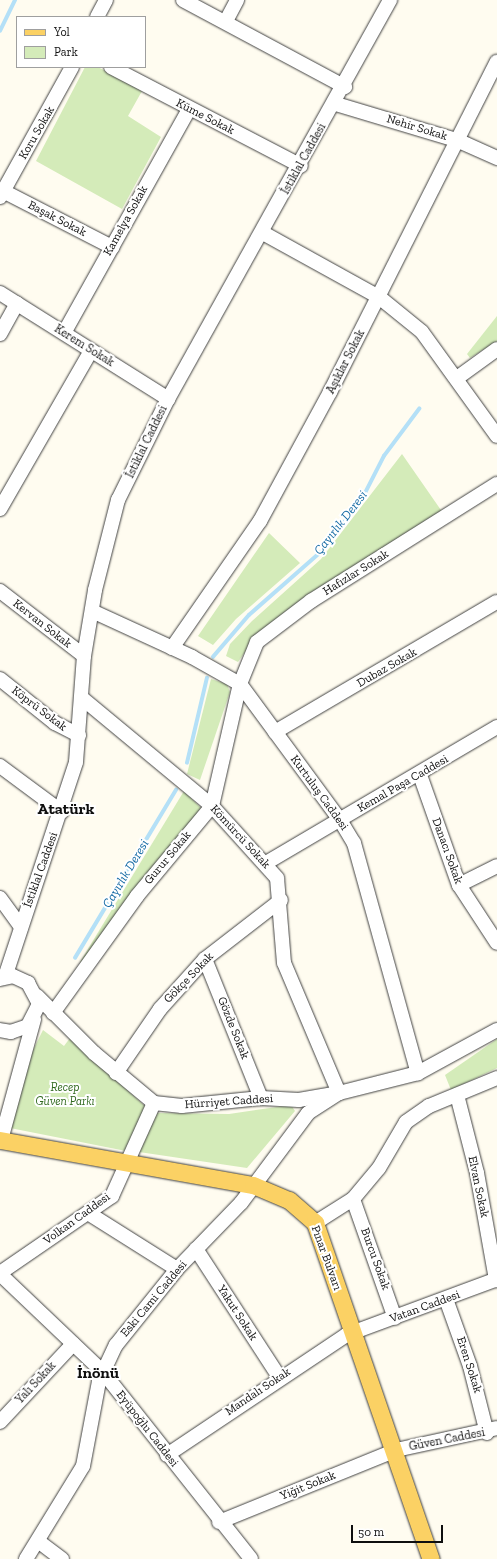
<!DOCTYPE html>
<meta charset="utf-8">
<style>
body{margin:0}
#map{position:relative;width:497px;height:1559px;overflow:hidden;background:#fffcf0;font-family:"Zilla Slab",serif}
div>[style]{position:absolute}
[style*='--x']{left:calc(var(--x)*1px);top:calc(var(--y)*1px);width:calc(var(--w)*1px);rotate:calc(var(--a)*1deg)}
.green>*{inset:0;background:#d4ebb9}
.stream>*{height:3.5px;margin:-1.75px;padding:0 1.75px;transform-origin:1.75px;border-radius:1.75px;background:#b4e0f7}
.roads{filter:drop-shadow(0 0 1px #424242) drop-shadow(0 0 1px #424242)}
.minor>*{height:14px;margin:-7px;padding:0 7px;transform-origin:7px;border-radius:7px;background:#fff}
.major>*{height:17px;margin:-8.5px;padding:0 8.5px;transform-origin:8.5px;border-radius:8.5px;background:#fbd164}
span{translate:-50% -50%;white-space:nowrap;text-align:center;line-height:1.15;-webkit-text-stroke:4px #fff;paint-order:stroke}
.street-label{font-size:12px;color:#0f0f0f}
.park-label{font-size:12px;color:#2f681d;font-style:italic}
.water-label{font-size:13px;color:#156aa4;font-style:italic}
.district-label{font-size:16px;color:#0f0f0f;font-weight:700}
.legend{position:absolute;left:16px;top:16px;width:130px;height:52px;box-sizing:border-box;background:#fff;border:1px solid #9f9f9f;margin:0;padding:5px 7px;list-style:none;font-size:12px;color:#0f0f0f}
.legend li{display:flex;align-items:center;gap:8px;height:20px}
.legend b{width:20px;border:1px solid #9f9f9f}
.scale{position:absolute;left:351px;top:1525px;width:92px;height:18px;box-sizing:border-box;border:2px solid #0f0f0f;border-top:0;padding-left:5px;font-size:12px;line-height:14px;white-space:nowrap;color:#0f0f0f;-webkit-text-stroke:3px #fff;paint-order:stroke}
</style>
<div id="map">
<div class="green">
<div style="clip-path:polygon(85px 67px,98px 67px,142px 91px,128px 116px,161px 137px,122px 209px,36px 161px)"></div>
<div style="clip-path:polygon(497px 316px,497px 341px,470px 358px,467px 354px)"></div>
<div style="clip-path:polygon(402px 454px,443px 513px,255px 638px,238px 662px,226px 656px,230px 644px,252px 621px,321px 559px)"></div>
<div style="clip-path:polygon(269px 533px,300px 563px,236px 619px,213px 645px,198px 636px)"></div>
<div style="clip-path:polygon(211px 679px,227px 684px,230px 692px,200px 780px,187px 774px)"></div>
<div style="clip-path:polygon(184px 791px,201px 808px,84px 964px,80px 962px)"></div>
<div style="clip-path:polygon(43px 1030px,64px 1046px,70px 1038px,147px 1108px,126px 1151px,10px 1128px,29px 1058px)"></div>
<div style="clip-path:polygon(497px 1039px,497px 1068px,451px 1090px,445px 1075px)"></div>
<div style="clip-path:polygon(291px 1105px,295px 1111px,247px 1168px,139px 1152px,157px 1113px,229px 1114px)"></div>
</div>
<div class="stream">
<div style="--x:0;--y:31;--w:34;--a:-64"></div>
<div style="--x:213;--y:657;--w:55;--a:-49.4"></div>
<div style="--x:249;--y:615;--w:98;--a:-41.3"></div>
<div style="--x:323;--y:550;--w:64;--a:-52.6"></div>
<div style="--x:362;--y:499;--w:48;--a:-62.9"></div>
<div style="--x:384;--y:456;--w:59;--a:-53.3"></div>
<div style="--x:187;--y:763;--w:87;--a:-76.8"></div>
<div style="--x:75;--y:958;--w:196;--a:-59"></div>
</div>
<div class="roads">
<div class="minor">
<div style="--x:183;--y:0;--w:184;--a:28.2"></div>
<div style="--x:97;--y:17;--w:19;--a:-62"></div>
<div style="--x:226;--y:21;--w:24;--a:-62"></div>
<div style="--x:111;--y:67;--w:214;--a:27.5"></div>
<div style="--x:336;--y:104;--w:128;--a:16.7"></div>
<div style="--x:459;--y:141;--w:42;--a:24.1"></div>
<div style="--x:3;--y:191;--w:123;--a:27.2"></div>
<div style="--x:0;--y:197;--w:149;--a:-61"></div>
<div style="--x:263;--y:233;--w:132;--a:28.9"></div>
<div style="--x:379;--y:297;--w:55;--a:39.1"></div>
<div style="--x:422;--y:332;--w:128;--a:54.2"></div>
<div style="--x:0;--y:293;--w:199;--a:32.2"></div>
<div style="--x:64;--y:333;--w:257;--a:-60.8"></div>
<div style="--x:0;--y:334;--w:35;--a:-61"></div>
<div style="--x:457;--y:378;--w:49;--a:-35.9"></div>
<div style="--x:0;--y:509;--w:182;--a:-60.1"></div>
<div style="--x:0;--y:591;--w:106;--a:37.7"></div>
<div style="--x:92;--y:611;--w:110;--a:24.7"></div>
<div style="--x:192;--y:657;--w:55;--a:29.4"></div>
<div style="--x:240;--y:684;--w:169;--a:53.7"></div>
<div style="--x:340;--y:820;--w:27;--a:59"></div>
<div style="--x:354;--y:843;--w:239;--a:74.5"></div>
<div style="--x:172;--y:648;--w:155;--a:-55.3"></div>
<div style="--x:260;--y:521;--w:147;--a:-61.5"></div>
<div style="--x:330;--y:392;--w:370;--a:-63.2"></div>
<div style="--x:0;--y:679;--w:70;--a:38.7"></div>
<div style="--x:55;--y:723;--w:27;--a:27"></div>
<div style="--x:275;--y:732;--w:257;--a:-30.4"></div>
<div style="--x:0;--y:766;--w:77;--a:36.6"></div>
<div style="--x:420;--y:775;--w:117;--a:70.5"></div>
<div style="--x:459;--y:885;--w:69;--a:56.8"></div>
<div style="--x:266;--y:863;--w:268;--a:-30.5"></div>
<div style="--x:459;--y:885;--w:42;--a:-26.6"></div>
<div style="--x:0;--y:898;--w:36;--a:54"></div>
<div style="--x:205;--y:959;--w:150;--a:68.1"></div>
<div style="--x:5;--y:977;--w:226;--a:-71.7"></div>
<div style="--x:76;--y:762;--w:106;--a:-85.7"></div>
<div style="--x:84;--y:656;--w:67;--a:-80.5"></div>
<div style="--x:95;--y:590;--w:93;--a:-75.7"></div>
<div style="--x:118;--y:500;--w:113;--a:-63.7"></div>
<div style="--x:168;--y:399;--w:457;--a:-60.9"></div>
<div style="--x:0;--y:979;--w:13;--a:-13"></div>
<div style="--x:13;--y:976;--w:17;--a:25"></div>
<div style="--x:28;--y:983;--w:24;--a:62"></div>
<div style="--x:39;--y:1004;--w:25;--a:117"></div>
<div style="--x:28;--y:1026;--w:18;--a:161"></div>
<div style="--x:11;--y:1032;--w:11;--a:-170"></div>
<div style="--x:37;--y:996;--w:81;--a:45"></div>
<div style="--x:94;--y:1053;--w:78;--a:39.8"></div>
<div style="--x:154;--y:1103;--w:28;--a:6"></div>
<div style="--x:182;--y:1106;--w:79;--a:-5.8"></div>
<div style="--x:261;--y:1098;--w:38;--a:3"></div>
<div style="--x:299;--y:1100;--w:41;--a:-9.9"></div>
<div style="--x:339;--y:1093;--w:81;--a:-14.2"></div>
<div style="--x:418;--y:1073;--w:90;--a:-28.6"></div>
<div style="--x:53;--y:1013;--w:144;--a:-54.3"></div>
<div style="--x:137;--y:896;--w:117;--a:-50.2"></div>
<div style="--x:212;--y:806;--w:125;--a:-77.1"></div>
<div style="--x:240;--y:684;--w:45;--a:-68"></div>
<div style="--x:257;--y:642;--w:68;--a:-37.2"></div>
<div style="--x:311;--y:601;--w:220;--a:-32.2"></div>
<div style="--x:116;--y:1073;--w:78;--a:-55.5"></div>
<div style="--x:160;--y:1009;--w:67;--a:-48"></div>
<div style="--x:205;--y:959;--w:96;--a:-37.8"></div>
<div style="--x:457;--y:1095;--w:81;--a:75.6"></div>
<div style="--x:477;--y:1173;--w:109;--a:79.9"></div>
<div style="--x:1;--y:1140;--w:125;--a:-74.7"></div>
<div style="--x:353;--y:1199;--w:126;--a:70.6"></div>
<div style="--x:88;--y:1213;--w:105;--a:32.2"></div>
<div style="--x:315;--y:1223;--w:45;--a:-32.3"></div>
<div style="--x:353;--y:1199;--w:40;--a:-50"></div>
<div style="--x:379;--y:1168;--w:53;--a:-59.6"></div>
<div style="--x:406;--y:1122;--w:28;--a:-35"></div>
<div style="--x:429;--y:1106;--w:74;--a:-22.4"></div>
<div style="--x:196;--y:1249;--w:153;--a:57"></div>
<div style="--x:0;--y:1273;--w:136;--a:-34.5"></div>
<div style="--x:112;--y:1196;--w:102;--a:-65.7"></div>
<div style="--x:0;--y:1274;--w:142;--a:43.6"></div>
<div style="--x:103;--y:1372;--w:238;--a:51.6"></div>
<div style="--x:446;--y:1299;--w:71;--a:70.3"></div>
<div style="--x:470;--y:1366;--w:69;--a:75.8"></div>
<div style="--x:0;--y:1422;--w:107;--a:-46.9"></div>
<div style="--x:167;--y:1455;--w:216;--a:-33.8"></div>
<div style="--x:346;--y:1335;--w:161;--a:-20.3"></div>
<div style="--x:219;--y:1522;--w:191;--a:-22.1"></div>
<div style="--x:396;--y:1450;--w:103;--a:-12.3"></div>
<div style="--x:38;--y:1541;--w:30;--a:37"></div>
<div style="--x:26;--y:1559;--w:109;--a:-58.5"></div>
<div style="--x:83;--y:1466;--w:86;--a:-79.3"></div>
<div style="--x:99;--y:1381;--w:40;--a:-65"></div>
<div style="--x:116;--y:1345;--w:97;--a:-51.2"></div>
<div style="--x:177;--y:1269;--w:92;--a:-45.9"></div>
<div style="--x:241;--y:1203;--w:112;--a:-53.3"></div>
<div style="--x:308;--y:1113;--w:37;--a:-33"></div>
<div style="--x:339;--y:1093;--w:141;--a:-112.9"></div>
<div style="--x:284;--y:963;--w:85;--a:-94.7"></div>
<div style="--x:277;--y:878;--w:97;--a:-132.1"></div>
<div style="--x:212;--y:806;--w:169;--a:-140.3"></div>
</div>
<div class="major">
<div style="--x:0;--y:1140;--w:257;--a:10.1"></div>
<div style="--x:253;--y:1185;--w:39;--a:23"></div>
<div style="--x:289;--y:1200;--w:35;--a:41"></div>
<div style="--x:315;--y:1223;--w:355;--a:71"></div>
</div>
</div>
<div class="street-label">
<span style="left:205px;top:117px;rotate:27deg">Küme Sokak</span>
<span style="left:417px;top:128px;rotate:17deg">Nehir Sokak</span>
<span style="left:37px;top:133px;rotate:-60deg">Koru Sokak</span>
<span style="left:304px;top:159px;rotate:-61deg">İstiklal Caddesi</span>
<span style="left:57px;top:219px;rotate:27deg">Başak Sokak</span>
<span style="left:126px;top:221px;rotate:-61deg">Kamelya Sokak</span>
<span style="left:84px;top:346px;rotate:32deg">Kerem Sokak</span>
<span style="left:346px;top:362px;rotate:-63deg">Aşıklar Sokak</span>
<span style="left:147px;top:442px;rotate:-64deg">İstiklal Caddesi</span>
<span style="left:356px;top:573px;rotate:-32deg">Hafızlar Sokak</span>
<span style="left:42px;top:624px;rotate:38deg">Kervan Sokak</span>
<span style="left:387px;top:668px;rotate:-30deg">Dubaz Sokak</span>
<span style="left:39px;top:709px;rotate:37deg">Köprü Sokak</span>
<span style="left:403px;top:784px;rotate:-30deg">Kemal Paşa Caddesi</span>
<span style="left:319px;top:793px;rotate:54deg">Kurtuluş Caddesi</span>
<span style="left:240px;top:837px;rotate:47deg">Kömürcü Sokak</span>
<span style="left:447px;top:851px;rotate:70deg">Danacı Sokak</span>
<span style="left:168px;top:858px;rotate:-50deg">Gurur Sokak</span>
<span style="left:41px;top:870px;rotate:-70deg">İstiklal Caddesi</span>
<span style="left:189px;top:978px;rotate:-46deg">Gökçe Sokak</span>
<span style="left:233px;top:1028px;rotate:68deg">Gözde Sokak</span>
<span style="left:229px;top:1102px;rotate:-4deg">Hürriyet Caddesi</span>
<span style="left:478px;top:1187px;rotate:78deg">Elvan Sokak</span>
<span style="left:77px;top:1219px;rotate:-36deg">Volkan Caddesi</span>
<span style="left:326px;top:1258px;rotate:70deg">Pınar Bulvarı</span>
<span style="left:375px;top:1259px;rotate:70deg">Burcu Sokak</span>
<span style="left:154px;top:1299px;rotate:-50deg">Eski Cami Caddesi</span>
<span style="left:425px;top:1307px;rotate:-20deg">Vatan Caddesi</span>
<span style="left:237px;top:1313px;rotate:57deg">Yakut Sokak</span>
<span style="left:469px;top:1365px;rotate:72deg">Eren Sokak</span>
<span style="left:36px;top:1383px;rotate:-47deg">Yalı Sokak</span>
<span style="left:258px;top:1392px;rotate:-34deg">Mandalı Sokak</span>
<span style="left:147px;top:1429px;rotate:52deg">Eyüpoğlu Caddesi</span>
<span style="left:447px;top:1440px;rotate:-11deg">Güven Caddesi</span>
<span style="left:308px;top:1486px;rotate:-22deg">Yiğit Sokak</span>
</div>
<div class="park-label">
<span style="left:65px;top:1095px">Recep<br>Güven Parkı</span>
</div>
<div class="water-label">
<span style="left:341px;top:523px;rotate:-52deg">Çayırlık Deresi</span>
<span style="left:126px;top:874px;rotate:-59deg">Çayırlık Deresi</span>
</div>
<div class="district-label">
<span style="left:66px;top:809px">Atatürk</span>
<span style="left:98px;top:1373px">İnönü</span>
</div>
<ul class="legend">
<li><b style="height:5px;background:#fbd164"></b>Yol</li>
<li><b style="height:11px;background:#d4ebb9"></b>Park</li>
</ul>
<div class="scale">50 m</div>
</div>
